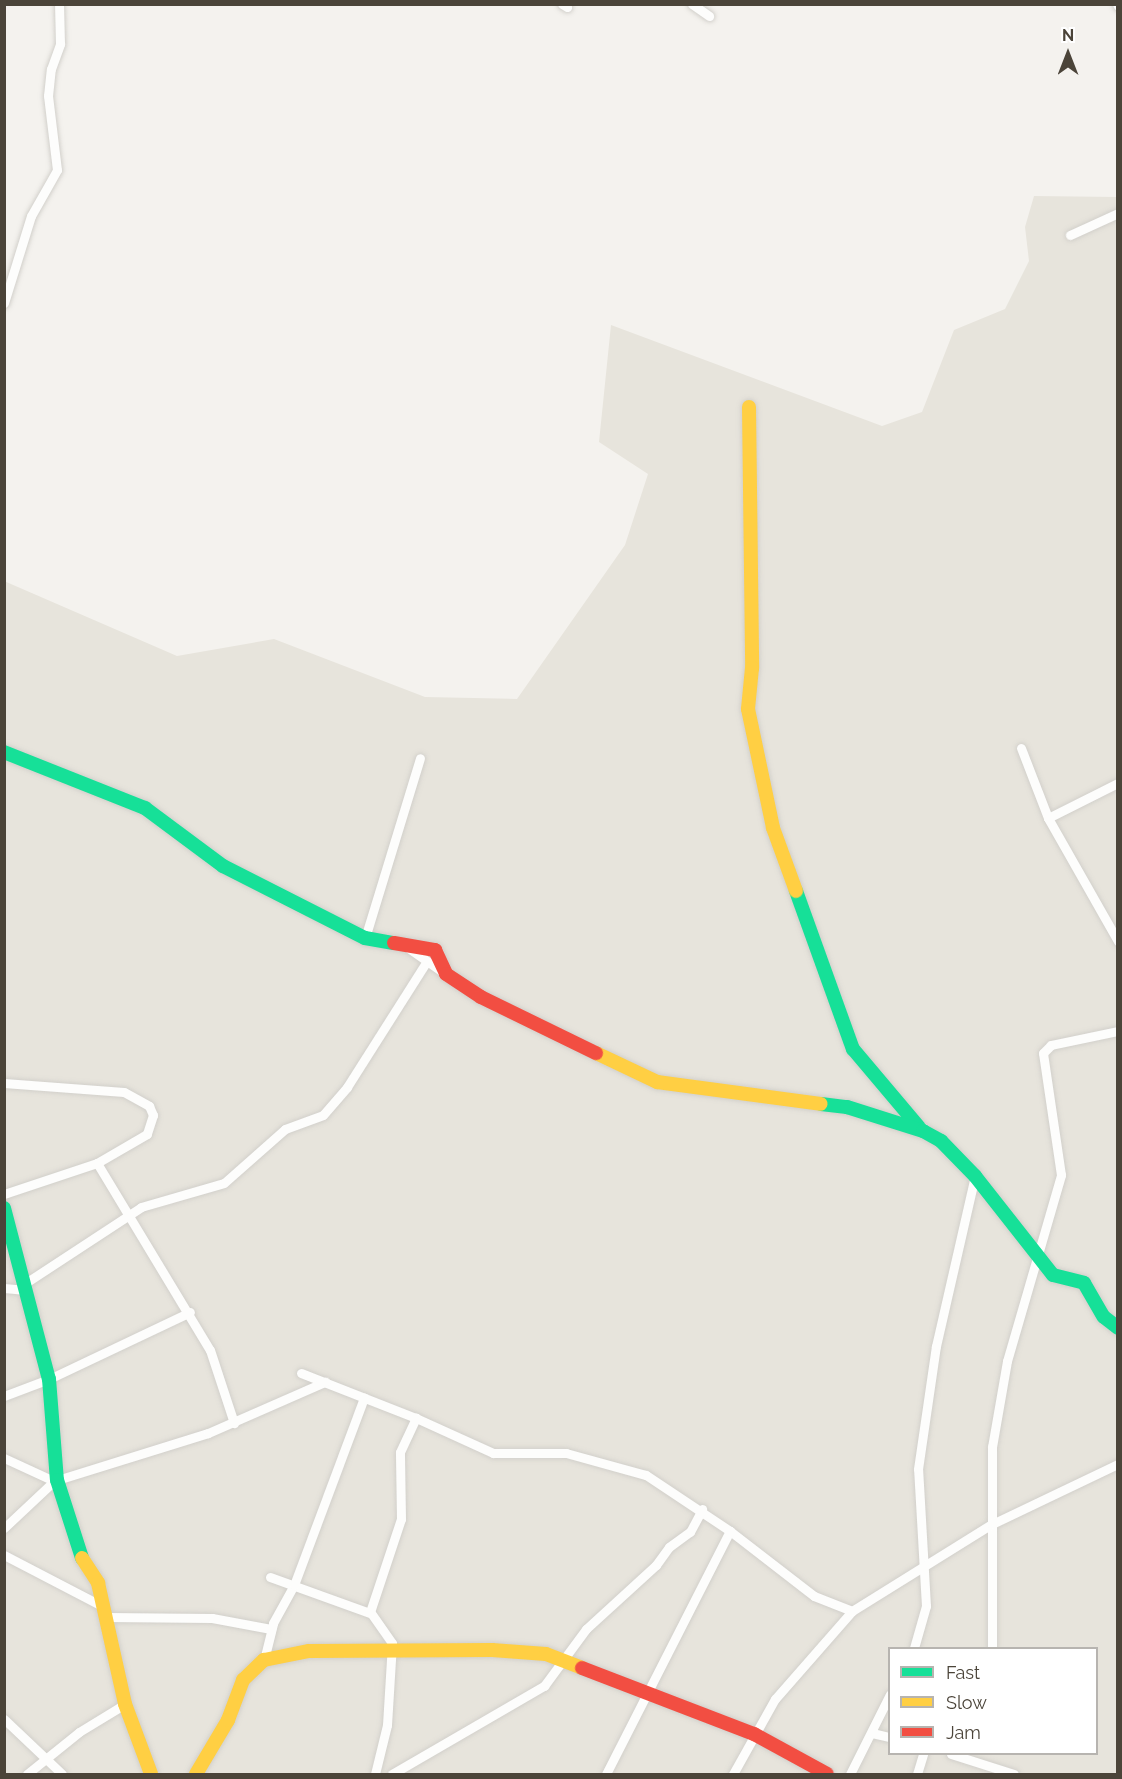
<!DOCTYPE html>
<style>
body{margin:0}
#map{position:relative;width:1122px;height:1779px;overflow:hidden;background:#f4f2ee;font-family:Raleway,sans-serif}
div>[style]{position:absolute}
[style*='--x']{left:calc(var(--x)*1px);top:calc(var(--y)*1px);width:calc(var(--w)*1px);rotate:calc(var(--a)*1deg)}
.residential>*{inset:0;background:#e7e4dc}
.roads{filter:drop-shadow(0 0 2px #d2d0cb) drop-shadow(0 0 2px #d2d0cb)}
.street>*{height:9px;margin:-4.5px;padding:0 4.5px;transform-origin:4.5px;border-radius:4.5px;background:#fdfdfc}
.fast>*{height:14px;margin:-7px;padding:0 7px;transform-origin:7px;border-radius:7px;background:#16e098}
.slow>*{height:14px;margin:-7px;padding:0 7px;transform-origin:7px;border-radius:7px;background:#ffcf43}
.jam>*{height:14px;margin:-7px;padding:0 7px;transform-origin:7px;border-radius:7px;background:#f24e42}
span{translate:-50% -50%;white-space:nowrap;text-align:center;line-height:1.15;-webkit-text-stroke:4.5px #fff;paint-order:stroke}
.frame{position:absolute;inset:0;border:6px solid #4b4439;pointer-events:none}
.legend{position:absolute;left:888px;top:1647px;width:210px;height:108px;box-sizing:border-box;background:#fff;border:2px solid #b7b4b0;margin:0;padding:8px 10px;list-style:none;font-size:18px;color:#4b4439}
.legend li{display:flex;align-items:center;gap:12px;height:30px}
.legend b{width:30px;border:2px solid #b7b4b0}
.north{position:absolute;left:1038px;top:24px;width:60px;height:60px;-webkit-text-stroke:4px #fff;paint-order:stroke;rotate:0deg;font-size:16px;font-weight:700;line-height:24px;text-align:center;color:#4b4439}
.north::after{content:'';display:block;margin:auto;width:21px;height:27px;background:#4b4439;clip-path:polygon(50% 0,100% 100%,50% 72%,0 100%)}
</style>
<div id="map">
<div class="residential">
<div style="clip-path:polygon(evenodd,1034px 196px,1117px 197px,1117px 1774px,5px 1774px,4px 581px,177px 656px,274px 639px,425px 697px,517px 699px,625px 545px,648px 474px,599px 442px,611px 325px,882px 426px,922px 412px,954px 330px,1005px 309px,1029px 261px,1025px 227px,1034px 196px,890px 1648px,1096px 1648px,1096px 1754px,890px 1754px,890px 1648px)"></div>
</div>
<div class="roads">
<div class="street">
<div style="--x:562;--y:4;--w:6;--a:31"></div>
<div style="--x:692;--y:4;--w:21;--a:35"></div>
<div style="--x:1117;--y:4;--w:2;--a:63"></div>
<div style="--x:1070;--y:235;--w:53;--a:-24.6"></div>
<div style="--x:4;--y:303;--w:91;--a:-72.8"></div>
<div style="--x:31;--y:216;--w:53;--a:-60.5"></div>
<div style="--x:57;--y:170;--w:75;--a:-96.9"></div>
<div style="--x:48;--y:96;--w:27;--a:-84"></div>
<div style="--x:51;--y:69;--w:27;--a:-70"></div>
<div style="--x:60;--y:44;--w:40;--a:-91.4"></div>
<div style="--x:1021;--y:748;--w:75;--a:68.9"></div>
<div style="--x:1048;--y:818;--w:142;--a:60.4"></div>
<div style="--x:1048;--y:818;--w:78;--a:-26.6"></div>
<div style="--x:365;--y:938;--w:188;--a:-73"></div>
<div style="--x:407;--y:947;--w:45;--a:35.1"></div>
<div style="--x:4;--y:1083;--w:120;--a:4.3"></div>
<div style="--x:124;--y:1092;--w:29;--a:29"></div>
<div style="--x:149;--y:1106;--w:10;--a:66"></div>
<div style="--x:153;--y:1115;--w:20;--a:108"></div>
<div style="--x:147;--y:1134;--w:58;--a:149.9"></div>
<div style="--x:97;--y:1163;--w:98;--a:161.6"></div>
<div style="--x:97;--y:1163;--w:218;--a:58.9"></div>
<div style="--x:210;--y:1350;--w:77;--a:71.8"></div>
<div style="--x:24;--y:1284;--w:140;--a:-33.3"></div>
<div style="--x:141;--y:1207;--w:86;--a:-16.1"></div>
<div style="--x:224;--y:1183;--w:81;--a:-41.5"></div>
<div style="--x:285;--y:1129;--w:40;--a:-20.2"></div>
<div style="--x:323;--y:1115;--w:37;--a:-49"></div>
<div style="--x:347;--y:1087;--w:149;--a:-57.6"></div>
<div style="--x:4;--y:1288;--w:22;--a:5"></div>
<div style="--x:301;--y:1373;--w:123;--a:21.4"></div>
<div style="--x:416;--y:1418;--w:85;--a:24.4"></div>
<div style="--x:493;--y:1453;--w:73;--a:0"></div>
<div style="--x:566;--y:1453;--w:83;--a:15.4"></div>
<div style="--x:646;--y:1475;--w:101;--a:33.7"></div>
<div style="--x:4;--y:1396;--w:48;--a:-20.7"></div>
<div style="--x:49;--y:1379;--w:156;--a:-25.4"></div>
<div style="--x:4;--y:1458;--w:55;--a:24.7"></div>
<div style="--x:4;--y:1528;--w:69;--a:-43.2"></div>
<div style="--x:54;--y:1481;--w:161;--a:-17.3"></div>
<div style="--x:208;--y:1433;--w:128;--a:-23.6"></div>
<div style="--x:4;--y:1555;--w:110;--a:27.5"></div>
<div style="--x:270;--y:1577;--w:106;--a:19.8"></div>
<div style="--x:106;--y:1617;--w:106;--a:0.5"></div>
<div style="--x:212;--y:1618;--w:60;--a:10.6"></div>
<div style="--x:914;--y:1648;--w:44;--a:-74.1"></div>
<div style="--x:926;--y:1606;--w:137;--a:-93.3"></div>
<div style="--x:918;--y:1469;--w:124;--a:-81.7"></div>
<div style="--x:936;--y:1346;--w:174;--a:-77.1"></div>
<div style="--x:992;--y:1648;--w:201;--a:-90"></div>
<div style="--x:992;--y:1447;--w:87;--a:-80.1"></div>
<div style="--x:1007;--y:1361;--w:194;--a:-73.8"></div>
<div style="--x:1061;--y:1175;--w:123;--a:-98.4"></div>
<div style="--x:1043;--y:1053;--w:11;--a:-45"></div>
<div style="--x:1051;--y:1045;--w:68;--a:-11.8"></div>
<div style="--x:264;--y:1660;--w:38;--a:-76"></div>
<div style="--x:273;--y:1623;--w:43;--a:-61.1"></div>
<div style="--x:294;--y:1585;--w:200;--a:-69.5"></div>
<div style="--x:4;--y:1719;--w:80;--a:43.5"></div>
<div style="--x:872;--y:1733;--w:18;--a:13"></div>
<div style="--x:951;--y:1754;--w:66;--a:17.6"></div>
<div style="--x:27;--y:1774;--w:67;--a:-38.9"></div>
<div style="--x:79;--y:1732;--w:54;--a:-31.3"></div>
<div style="--x:375;--y:1774;--w:50;--a:-76.2"></div>
<div style="--x:387;--y:1725;--w:82;--a:-86.5"></div>
<div style="--x:392;--y:1643;--w:38;--a:-125"></div>
<div style="--x:370;--y:1612;--w:98;--a:-71.6"></div>
<div style="--x:401;--y:1519;--w:67;--a:-90.9"></div>
<div style="--x:400;--y:1452;--w:38;--a:-65"></div>
<div style="--x:392;--y:1774;--w:176;--a:-30.1"></div>
<div style="--x:544;--y:1686;--w:71;--a:-53.6"></div>
<div style="--x:586;--y:1629;--w:95;--a:-42.4"></div>
<div style="--x:656;--y:1565;--w:22;--a:-54"></div>
<div style="--x:669;--y:1547;--w:26;--a:-36"></div>
<div style="--x:690;--y:1532;--w:26;--a:-62"></div>
<div style="--x:606;--y:1774;--w:273;--a:-63"></div>
<div style="--x:730;--y:1531;--w:106;--a:37.7"></div>
<div style="--x:814;--y:1596;--w:41;--a:21.5"></div>
<div style="--x:733;--y:1774;--w:86;--a:-60.8"></div>
<div style="--x:775;--y:1699;--w:117;--a:-48.8"></div>
<div style="--x:852;--y:1611;--w:165;--a:-31.9"></div>
<div style="--x:992;--y:1524;--w:140;--a:-25.5"></div>
<div style="--x:850;--y:1774;--w:89;--a:-63.4"></div>
<div style="--x:917;--y:1774;--w:21;--a:-73"></div>
</div>
<div class="fast">
<div style="--x:4;--y:752;--w:152;--a:21.7"></div>
<div style="--x:145;--y:808;--w:97;--a:36.6"></div>
<div style="--x:223;--y:866;--w:159;--a:26.9"></div>
<div style="--x:365;--y:938;--w:29;--a:10"></div>
<div style="--x:796;--y:891;--w:168;--a:70.2"></div>
<div style="--x:853;--y:1049;--w:102;--a:49.8"></div>
<div style="--x:821;--y:1104;--w:26;--a:7"></div>
<div style="--x:847;--y:1107;--w:80;--a:17.5"></div>
<div style="--x:923;--y:1131;--w:21;--a:29"></div>
<div style="--x:941;--y:1141;--w:49;--a:45.8"></div>
<div style="--x:975;--y:1176;--w:126;--a:51.8"></div>
<div style="--x:1053;--y:1275;--w:32;--a:14"></div>
<div style="--x:1084;--y:1283;--w:39;--a:60"></div>
<div style="--x:1104;--y:1317;--w:18;--a:38"></div>
<div style="--x:4;--y:1208;--w:177;--a:75.3"></div>
<div style="--x:49;--y:1379;--w:101;--a:85.5"></div>
<div style="--x:57;--y:1480;--w:82;--a:72.2"></div>
</div>
<div class="slow">
<div style="--x:749;--y:407;--w:261;--a:89.3"></div>
<div style="--x:752;--y:668;--w:41;--a:95.6"></div>
<div style="--x:748;--y:709;--w:122;--a:78.1"></div>
<div style="--x:773;--y:828;--w:67;--a:69.9"></div>
<div style="--x:596;--y:1053;--w:68;--a:25.4"></div>
<div style="--x:657;--y:1082;--w:165;--a:7.6"></div>
<div style="--x:82;--y:1558;--w:30;--a:57"></div>
<div style="--x:98;--y:1583;--w:124;--a:77.4"></div>
<div style="--x:125;--y:1704;--w:75;--a:69.6"></div>
<div style="--x:196;--y:1774;--w:63;--a:-59.3"></div>
<div style="--x:228;--y:1720;--w:43;--a:-69.4"></div>
<div style="--x:243;--y:1680;--w:29;--a:-44"></div>
<div style="--x:264;--y:1660;--w:46;--a:-11.3"></div>
<div style="--x:309;--y:1651;--w:183;--a:-0.3"></div>
<div style="--x:492;--y:1650;--w:54;--a:4.2"></div>
<div style="--x:546;--y:1654;--w:39;--a:21"></div>
</div>
<div class="jam">
<div style="--x:394;--y:943;--w:42;--a:9.7"></div>
<div style="--x:435;--y:950;--w:26;--a:65"></div>
<div style="--x:446;--y:974;--w:42;--a:33.3"></div>
<div style="--x:481;--y:997;--w:128;--a:26"></div>
<div style="--x:582;--y:1668;--w:184;--a:21"></div>
<div style="--x:754;--y:1734;--w:83;--a:28.7"></div>
</div>
</div>
<div class="frame"></div>
<ul class="legend">
<li><b style="height:8px;background:#16e098"></b>Fast</li>
<li><b style="height:8px;background:#ffcf43"></b>Slow</li>
<li><b style="height:8px;background:#f24e42"></b>Jam</li>
</ul>
<div class="north">N</div>
</div>
